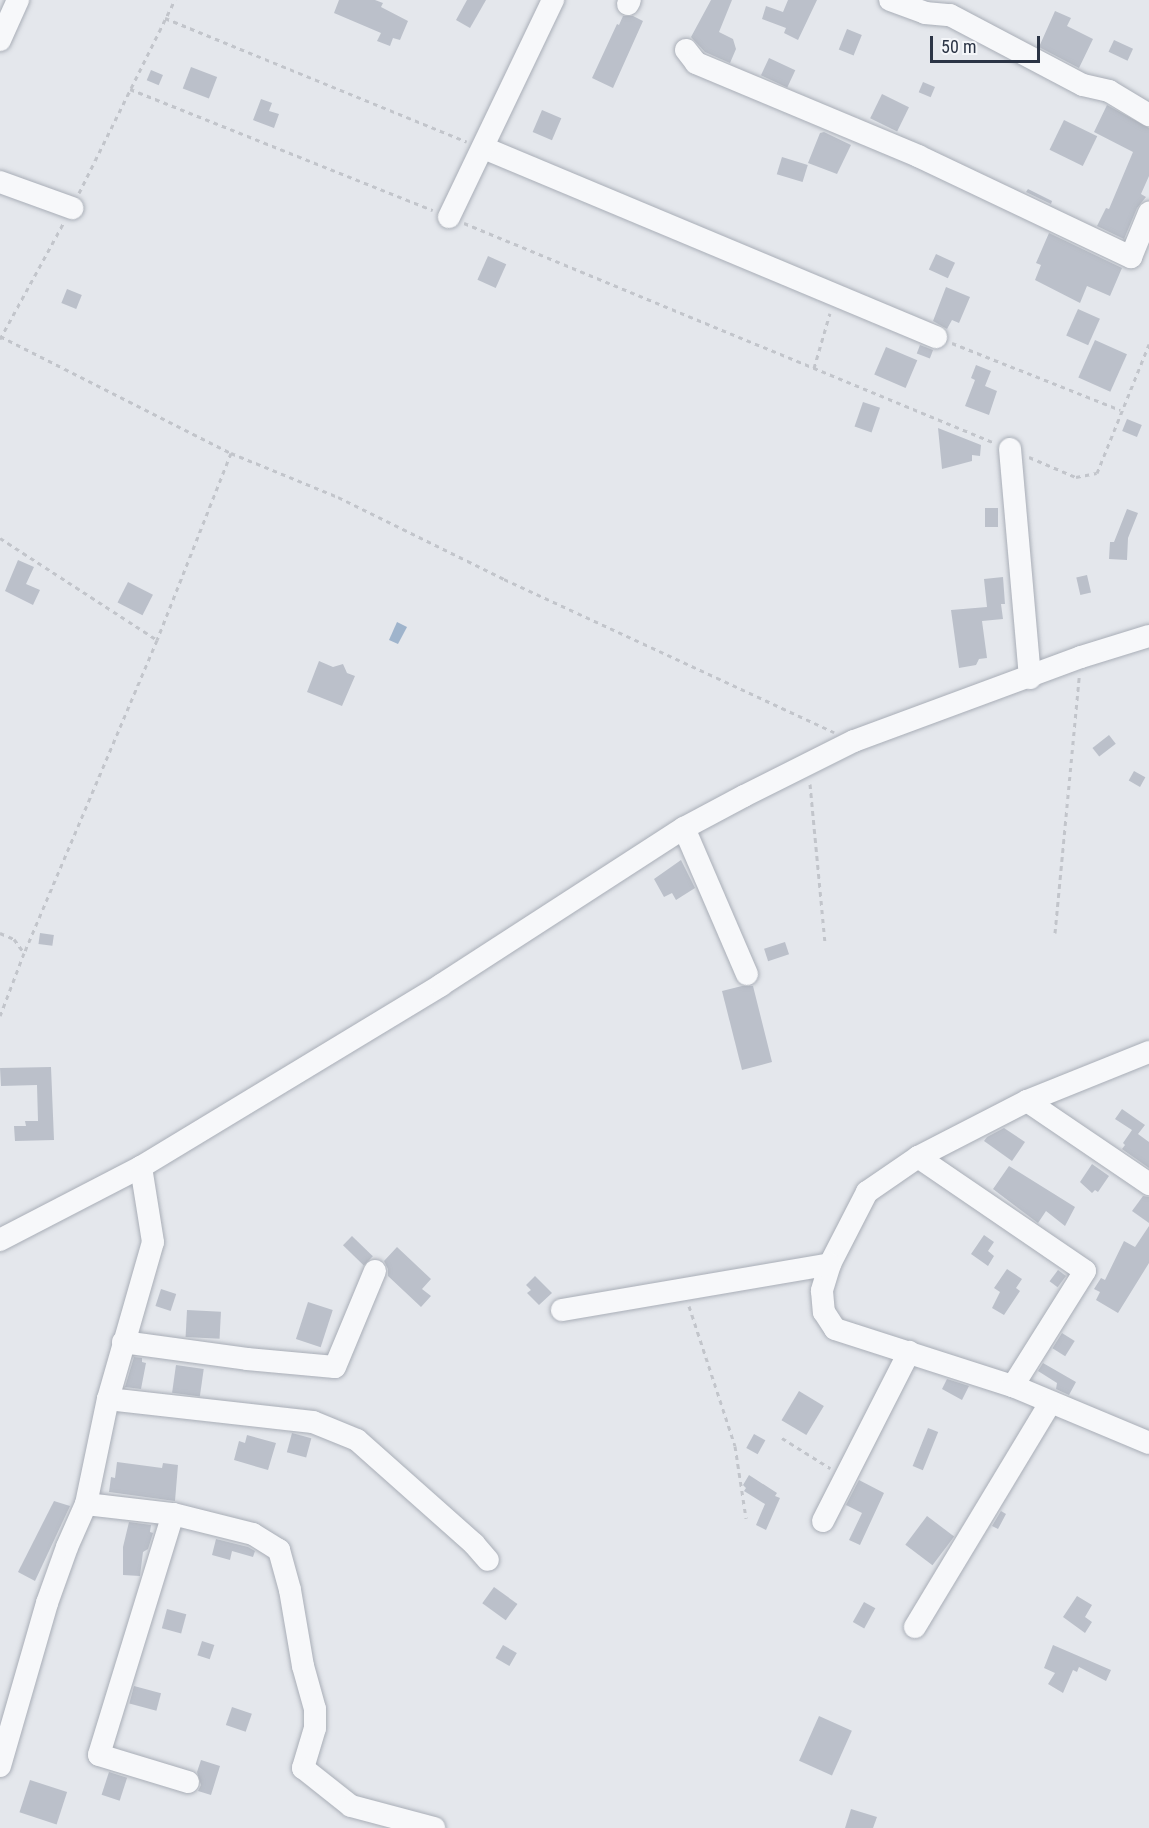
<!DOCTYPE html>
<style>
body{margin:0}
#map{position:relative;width:1149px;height:1828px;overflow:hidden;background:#e4e7ec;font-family:"Roboto Condensed",sans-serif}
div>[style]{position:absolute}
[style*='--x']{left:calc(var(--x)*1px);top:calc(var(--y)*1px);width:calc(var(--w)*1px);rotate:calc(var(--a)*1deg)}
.water>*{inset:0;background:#9fb4cc}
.building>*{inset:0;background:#bbc0ca;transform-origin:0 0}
.path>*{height:3px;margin-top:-1.5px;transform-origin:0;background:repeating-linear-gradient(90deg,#c2c5cb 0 4.5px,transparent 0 9px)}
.roads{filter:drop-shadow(0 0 2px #a9aeb7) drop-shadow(0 0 2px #a9aeb7)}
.minor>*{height:22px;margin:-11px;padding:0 11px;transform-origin:11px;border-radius:11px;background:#f7f8fa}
span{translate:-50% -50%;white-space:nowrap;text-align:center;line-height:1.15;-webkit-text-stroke:5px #f4f6f9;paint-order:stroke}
.scale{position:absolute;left:930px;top:36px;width:110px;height:27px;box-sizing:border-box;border:3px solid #2b3445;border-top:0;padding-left:8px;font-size:18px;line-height:21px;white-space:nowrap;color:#2b3445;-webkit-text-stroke:4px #f4f6f9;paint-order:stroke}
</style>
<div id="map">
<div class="water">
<div style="clip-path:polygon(397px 622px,407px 627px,398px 644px,389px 640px)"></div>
</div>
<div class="building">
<div style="clip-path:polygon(339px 0,375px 0,383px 3px,381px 7px,408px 21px,400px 40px,393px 38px,390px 46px,377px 41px,381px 33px,334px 13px)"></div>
<div style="clip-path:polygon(467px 0,486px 0,470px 28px,456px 20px)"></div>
<div style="clip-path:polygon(711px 0,732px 0,719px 32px,733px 39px,736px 49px,730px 63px,705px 52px,691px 37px)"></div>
<div style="clip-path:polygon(788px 0,817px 0,798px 40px,784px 33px,786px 28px,762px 19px,766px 6px,783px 12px)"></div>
<div style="clip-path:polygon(1055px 11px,1071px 18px,1067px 26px,1093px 39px,1079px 68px,1039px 47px)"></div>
<div style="clip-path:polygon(623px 16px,633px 16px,643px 21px,613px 88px,592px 78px,617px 24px,619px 25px)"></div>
<div style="left:847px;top:29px;width:16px;height:22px;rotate:22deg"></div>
<div style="left:1114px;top:40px;width:21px;height:13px;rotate:25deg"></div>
<div style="left:769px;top:58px;width:29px;height:19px;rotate:25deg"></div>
<div style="left:191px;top:67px;width:28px;height:23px;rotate:21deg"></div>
<div style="left:151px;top:70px;width:13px;height:11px;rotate:23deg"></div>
<div style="left:923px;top:82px;width:13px;height:11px;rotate:23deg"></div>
<div style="left:882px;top:94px;width:30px;height:27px;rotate:26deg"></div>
<div style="clip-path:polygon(261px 99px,272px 103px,269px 111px,279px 114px,274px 128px,253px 120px)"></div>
<div style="clip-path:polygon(1107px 105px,1149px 128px,1149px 176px,1141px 194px,1146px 197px,1137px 208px,1124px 239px,1097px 226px,1106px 208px,1109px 209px,1133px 152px,1094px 132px)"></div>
<div style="left:542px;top:110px;width:21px;height:24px;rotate:23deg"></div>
<div style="left:1064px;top:120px;width:37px;height:33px;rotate:26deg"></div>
<div style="clip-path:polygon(824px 132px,851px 145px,837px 174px,808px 163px,820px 133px)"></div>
<div style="left:782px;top:157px;width:27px;height:18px;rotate:17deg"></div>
<div style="clip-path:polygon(1028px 189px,1052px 201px,1051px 204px,1026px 192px)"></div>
<div style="clip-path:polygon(1049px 233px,1122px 268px,1110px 296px,1087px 286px,1080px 303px,1035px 280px,1041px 265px,1036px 263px)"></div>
<div style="left:936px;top:254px;width:21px;height:17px;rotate:25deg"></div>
<div style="left:488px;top:256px;width:20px;height:26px;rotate:24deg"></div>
<div style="clip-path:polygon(946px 287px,970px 297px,959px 323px,952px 320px,947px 329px,933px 321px)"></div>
<div style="left:67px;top:289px;width:16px;height:15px;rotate:22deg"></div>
<div style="left:1078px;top:309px;width:24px;height:29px;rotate:24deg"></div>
<div style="left:1095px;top:340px;width:35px;height:41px;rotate:24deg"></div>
<div style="left:920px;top:345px;width:14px;height:9px;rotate:21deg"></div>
<div style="left:886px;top:347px;width:34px;height:30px;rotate:23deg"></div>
<div style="clip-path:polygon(976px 365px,991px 371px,985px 386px,997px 391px,989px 415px,965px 406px,975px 380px,971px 378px)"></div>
<div style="left:863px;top:402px;width:18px;height:26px;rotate:19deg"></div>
<div style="left:1127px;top:419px;width:16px;height:13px;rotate:22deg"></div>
<div style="clip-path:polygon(938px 428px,981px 445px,980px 456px,972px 455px,972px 461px,942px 469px)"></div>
<div style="left:998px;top:508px;width:19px;height:13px;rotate:90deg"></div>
<div style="clip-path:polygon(1127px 509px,1138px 513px,1128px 538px,1127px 560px,1109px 559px,1110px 542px,1114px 542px)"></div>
<div style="clip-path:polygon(18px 560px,34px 567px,26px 584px,40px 590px,33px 605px,5px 591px)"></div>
<div style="left:1087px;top:575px;width:18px;height:11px;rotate:77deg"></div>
<div style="clip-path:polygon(1003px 577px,1005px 604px,1001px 604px,1003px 619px,982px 621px,987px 658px,979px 659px,976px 665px,959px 668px,951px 610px,987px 607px,984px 579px)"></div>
<div style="left:128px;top:582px;width:28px;height:23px;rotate:27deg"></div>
<div style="clip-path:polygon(319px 661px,333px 667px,343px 664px,347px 673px,355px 676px,342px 706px,307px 692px)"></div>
<div style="left:1109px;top:735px;width:11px;height:21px;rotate:52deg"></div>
<div style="left:1134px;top:771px;width:13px;height:11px;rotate:29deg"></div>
<div style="clip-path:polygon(681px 860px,695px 888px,676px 900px,672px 893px,664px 897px,654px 879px)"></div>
<div style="left:40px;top:933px;width:14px;height:11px;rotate:8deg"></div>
<div style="left:785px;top:942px;width:13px;height:22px;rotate:72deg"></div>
<div style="clip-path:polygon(742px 986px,753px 986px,772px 1062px,742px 1070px,722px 991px)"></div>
<div style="clip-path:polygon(51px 1067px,54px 1140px,15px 1141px,14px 1126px,26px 1126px,25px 1121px,38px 1121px,37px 1085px,1px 1086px,0 1068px)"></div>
<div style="clip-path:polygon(1122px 1109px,1145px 1125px,1138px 1134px,1149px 1142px,1149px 1168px,1122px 1149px,1125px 1145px,1123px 1143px,1132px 1130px,1115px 1119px)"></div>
<div style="clip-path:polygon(1004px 1128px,1025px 1142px,1012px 1161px,984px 1141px,987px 1137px)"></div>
<div style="clip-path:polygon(1092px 1164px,1109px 1176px,1098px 1192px,1095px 1190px,1092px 1193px,1080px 1182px)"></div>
<div style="clip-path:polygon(1009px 1166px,1075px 1207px,1065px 1226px,1046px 1211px,1038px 1223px,993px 1189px)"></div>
<div style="clip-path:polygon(1143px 1196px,1149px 1197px,1149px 1223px,1132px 1211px)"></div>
<div style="clip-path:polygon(1149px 1226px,1149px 1263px,1118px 1313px,1096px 1300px,1100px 1292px,1094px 1289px,1101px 1278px,1105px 1280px,1124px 1241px,1135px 1247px)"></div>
<div style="clip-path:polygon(984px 1235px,994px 1242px,988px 1251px,994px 1256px,988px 1266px,971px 1254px)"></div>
<div style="left:352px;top:1236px;width:29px;height:13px;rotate:44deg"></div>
<div style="clip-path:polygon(397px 1247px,431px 1279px,422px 1289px,431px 1296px,421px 1307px,388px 1276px,388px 1269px,384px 1261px)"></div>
<div style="clip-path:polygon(1007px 1269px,1022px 1279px,1016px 1288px,1020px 1291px,1004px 1315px,992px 1308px,1000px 1292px,994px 1288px)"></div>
<div style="left:1058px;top:1270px;width:10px;height:14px;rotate:37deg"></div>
<div style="clip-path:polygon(535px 1276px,552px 1293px,539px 1305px,527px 1293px,531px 1290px,526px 1285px)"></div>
<div style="left:161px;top:1289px;width:16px;height:18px;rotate:18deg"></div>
<div style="left:308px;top:1302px;width:26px;height:39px;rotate:18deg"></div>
<div style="left:187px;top:1310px;width:34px;height:27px;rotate:3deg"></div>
<div style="left:1062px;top:1333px;width:15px;height:18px;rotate:32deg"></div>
<div style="clip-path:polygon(134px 1357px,142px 1358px,142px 1362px,146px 1363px,141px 1389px,125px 1387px)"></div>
<div style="clip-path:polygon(1043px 1363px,1076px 1382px,1069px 1395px,1056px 1389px,1057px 1383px,1038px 1371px)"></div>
<div style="left:176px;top:1365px;width:28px;height:28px;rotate:8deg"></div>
<div style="clip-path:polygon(947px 1379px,969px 1386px,962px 1400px,942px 1389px)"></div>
<div style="left:799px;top:1391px;width:29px;height:34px;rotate:31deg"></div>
<div style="left:928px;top:1428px;width:11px;height:41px;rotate:22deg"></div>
<div style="left:292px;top:1433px;width:20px;height:20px;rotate:15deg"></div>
<div style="left:754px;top:1434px;width:13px;height:16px;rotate:29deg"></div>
<div style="clip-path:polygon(247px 1435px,276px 1443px,268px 1470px,234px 1460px,239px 1441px,245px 1443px)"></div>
<div style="clip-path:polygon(117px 1462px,162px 1468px,163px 1463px,178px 1465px,175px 1501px,109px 1492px,111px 1477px,115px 1478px)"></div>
<div style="clip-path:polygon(749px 1475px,777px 1493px,775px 1496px,780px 1498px,766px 1530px,756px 1525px,765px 1504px,744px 1491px,746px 1488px,743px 1485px)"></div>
<div style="clip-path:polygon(859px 1480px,884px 1493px,860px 1545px,849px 1540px,862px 1513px,846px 1505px)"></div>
<div style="clip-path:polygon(54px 1501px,70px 1506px,35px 1581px,18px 1572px)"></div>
<div style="clip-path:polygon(1001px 1511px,1006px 1514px,998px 1529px,992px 1526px)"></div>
<div style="left:927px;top:1516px;width:34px;height:36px;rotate:37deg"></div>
<div style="clip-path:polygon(129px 1522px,151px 1525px,150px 1532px,153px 1533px,148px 1549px,143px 1552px,140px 1576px,123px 1575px,123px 1547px)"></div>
<div style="clip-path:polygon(216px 1539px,248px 1547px,255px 1551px,253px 1557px,232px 1551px,230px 1560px,212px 1555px)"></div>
<div style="left:494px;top:1587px;width:29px;height:20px;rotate:36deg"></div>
<div style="clip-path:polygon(1077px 1596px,1092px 1605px,1085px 1617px,1092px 1622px,1085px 1633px,1063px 1617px)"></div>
<div style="left:864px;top:1602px;width:13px;height:23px;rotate:29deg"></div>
<div style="left:167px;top:1609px;width:20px;height:20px;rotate:15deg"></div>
<div style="left:202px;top:1641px;width:13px;height:15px;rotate:18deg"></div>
<div style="left:503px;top:1645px;width:16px;height:15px;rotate:30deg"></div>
<div style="clip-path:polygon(1053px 1645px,1111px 1670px,1106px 1681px,1079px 1667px,1077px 1672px,1073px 1670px,1063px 1693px,1048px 1684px,1055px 1673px,1044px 1668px)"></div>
<div style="left:134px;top:1686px;width:28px;height:18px;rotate:15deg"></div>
<div style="left:232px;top:1707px;width:21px;height:19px;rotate:19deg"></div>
<div style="left:819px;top:1716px;width:36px;height:49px;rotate:24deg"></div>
<div style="clip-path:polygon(201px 1760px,220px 1766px,211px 1795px,198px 1791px,201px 1785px,197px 1772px)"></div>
<div style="left:109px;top:1772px;width:19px;height:24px;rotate:18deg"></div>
<div style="left:30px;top:1780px;width:39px;height:34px;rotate:18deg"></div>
<div style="clip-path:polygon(851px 1809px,877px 1817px,873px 1828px,845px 1828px)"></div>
</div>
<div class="path">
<div style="--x:165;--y:18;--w:326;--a:22.3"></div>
<div style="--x:130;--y:89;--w:326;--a:21.8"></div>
<div style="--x:79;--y:193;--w:216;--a:-63.6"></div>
<div style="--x:464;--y:223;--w:575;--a:22.5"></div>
<div style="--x:0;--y:336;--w:259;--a:26.9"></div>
<div style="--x:231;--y:453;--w:201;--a:111.6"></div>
<div style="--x:157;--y:640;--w:340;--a:113"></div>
<div style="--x:24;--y:953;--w:67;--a:110.9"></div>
<div style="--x:0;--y:339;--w:133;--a:-61.3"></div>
<div style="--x:952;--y:343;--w:181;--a:21.7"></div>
<div style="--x:814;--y:368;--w:57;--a:-73.8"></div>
<div style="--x:231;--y:453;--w:116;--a:22.4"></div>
<div style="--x:338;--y:497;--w:185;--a:26.3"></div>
<div style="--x:504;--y:579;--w:364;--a:24.9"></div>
<div style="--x:1029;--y:457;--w:51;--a:23.1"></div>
<div style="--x:1076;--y:477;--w:21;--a:-11"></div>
<div style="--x:1097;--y:473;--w:139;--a:-68"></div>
<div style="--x:0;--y:538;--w:187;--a:33"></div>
<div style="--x:810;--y:784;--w:160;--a:84.6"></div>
<div style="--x:0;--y:933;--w:15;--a:23"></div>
<div style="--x:14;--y:939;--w:17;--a:54"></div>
<div style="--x:1055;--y:933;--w:257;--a:-84.6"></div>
<div style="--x:689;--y:1306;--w:147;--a:71.8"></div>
<div style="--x:735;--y:1446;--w:73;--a:81.3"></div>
<div style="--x:782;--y:1438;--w:57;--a:32"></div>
</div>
<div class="roads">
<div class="minor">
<div style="--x:890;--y:0;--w:37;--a:20"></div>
<div style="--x:925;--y:13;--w:25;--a:5"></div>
<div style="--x:950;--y:15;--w:150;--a:27.8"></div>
<div style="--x:1083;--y:85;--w:27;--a:13"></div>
<div style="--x:1109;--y:91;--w:47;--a:31"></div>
<div style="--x:628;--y:4;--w:4;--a:-63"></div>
<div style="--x:0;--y:40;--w:44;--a:-65.8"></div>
<div style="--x:686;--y:50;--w:16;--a:52"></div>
<div style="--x:696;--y:63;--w:241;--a:22.7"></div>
<div style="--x:918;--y:156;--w:236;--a:25.4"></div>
<div style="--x:1131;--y:257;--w:48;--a:-67.8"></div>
<div style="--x:484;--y:148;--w:490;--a:22.7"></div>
<div style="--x:0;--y:182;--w:77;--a:19.9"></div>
<div style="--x:449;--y:217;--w:241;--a:-64.4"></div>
<div style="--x:1010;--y:449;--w:230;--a:85"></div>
<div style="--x:684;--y:828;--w:159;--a:66.7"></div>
<div style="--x:1149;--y:1052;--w:131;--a:158.1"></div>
<div style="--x:1027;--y:1101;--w:123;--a:152.8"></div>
<div style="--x:918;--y:1157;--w:62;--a:145.5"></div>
<div style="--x:867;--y:1192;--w:81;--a:117.2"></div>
<div style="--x:830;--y:1264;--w:28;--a:107"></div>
<div style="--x:822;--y:1291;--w:21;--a:85"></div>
<div style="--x:824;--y:1312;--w:20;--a:57"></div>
<div style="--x:835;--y:1329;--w:187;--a:17.8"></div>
<div style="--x:1013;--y:1386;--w:147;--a:22.7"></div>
<div style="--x:1027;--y:1101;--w:148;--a:34.2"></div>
<div style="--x:918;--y:1157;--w:202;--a:34.3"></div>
<div style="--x:1085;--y:1271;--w:136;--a:122.1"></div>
<div style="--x:0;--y:1240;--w:159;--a:-27.4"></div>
<div style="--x:141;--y:1167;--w:351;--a:-31.2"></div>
<div style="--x:441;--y:985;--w:289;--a:-32.9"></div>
<div style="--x:684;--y:828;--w:68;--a:-28.1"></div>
<div style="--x:744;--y:796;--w:123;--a:-26.6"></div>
<div style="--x:854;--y:741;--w:242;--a:-20.3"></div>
<div style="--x:1081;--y:657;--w:71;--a:-17.2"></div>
<div style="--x:562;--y:1310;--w:272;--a:-9.7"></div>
<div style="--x:123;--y:1342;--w:125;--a:7.8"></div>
<div style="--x:247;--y:1359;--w:88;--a:5.2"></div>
<div style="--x:335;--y:1367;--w:104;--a:-67.4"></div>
<div style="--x:108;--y:1399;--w:206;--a:6.4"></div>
<div style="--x:313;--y:1422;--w:48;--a:22.2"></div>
<div style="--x:357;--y:1440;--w:157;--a:41.6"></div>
<div style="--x:474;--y:1544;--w:21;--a:49"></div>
<div style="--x:86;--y:1504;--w:88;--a:6.6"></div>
<div style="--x:173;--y:1514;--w:82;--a:14"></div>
<div style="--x:253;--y:1534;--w:31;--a:32"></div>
<div style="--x:279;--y:1550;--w:41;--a:74.6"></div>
<div style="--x:290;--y:1590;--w:77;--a:80.3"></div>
<div style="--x:303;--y:1666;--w:45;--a:74.4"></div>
<div style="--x:315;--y:1709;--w:19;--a:90"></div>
<div style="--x:315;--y:1728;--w:42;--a:106.7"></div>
<div style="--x:303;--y:1768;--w:61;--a:38.4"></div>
<div style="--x:351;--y:1806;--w:86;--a:14.8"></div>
<div style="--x:173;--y:1514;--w:252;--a:107.1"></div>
<div style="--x:99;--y:1755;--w:93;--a:16.9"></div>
<div style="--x:823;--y:1521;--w:190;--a:-63"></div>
<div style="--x:915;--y:1627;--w:262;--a:-58.9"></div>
<div style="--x:0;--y:1766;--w:170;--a:-73.9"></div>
<div style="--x:47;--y:1603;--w:59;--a:-70.3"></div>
<div style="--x:67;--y:1547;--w:47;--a:-66.2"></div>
<div style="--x:86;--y:1504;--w:107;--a:-78.2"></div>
<div style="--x:108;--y:1399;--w:163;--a:-74"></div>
<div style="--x:153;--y:1242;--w:76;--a:-99.1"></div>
</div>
</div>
<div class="scale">50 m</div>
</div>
